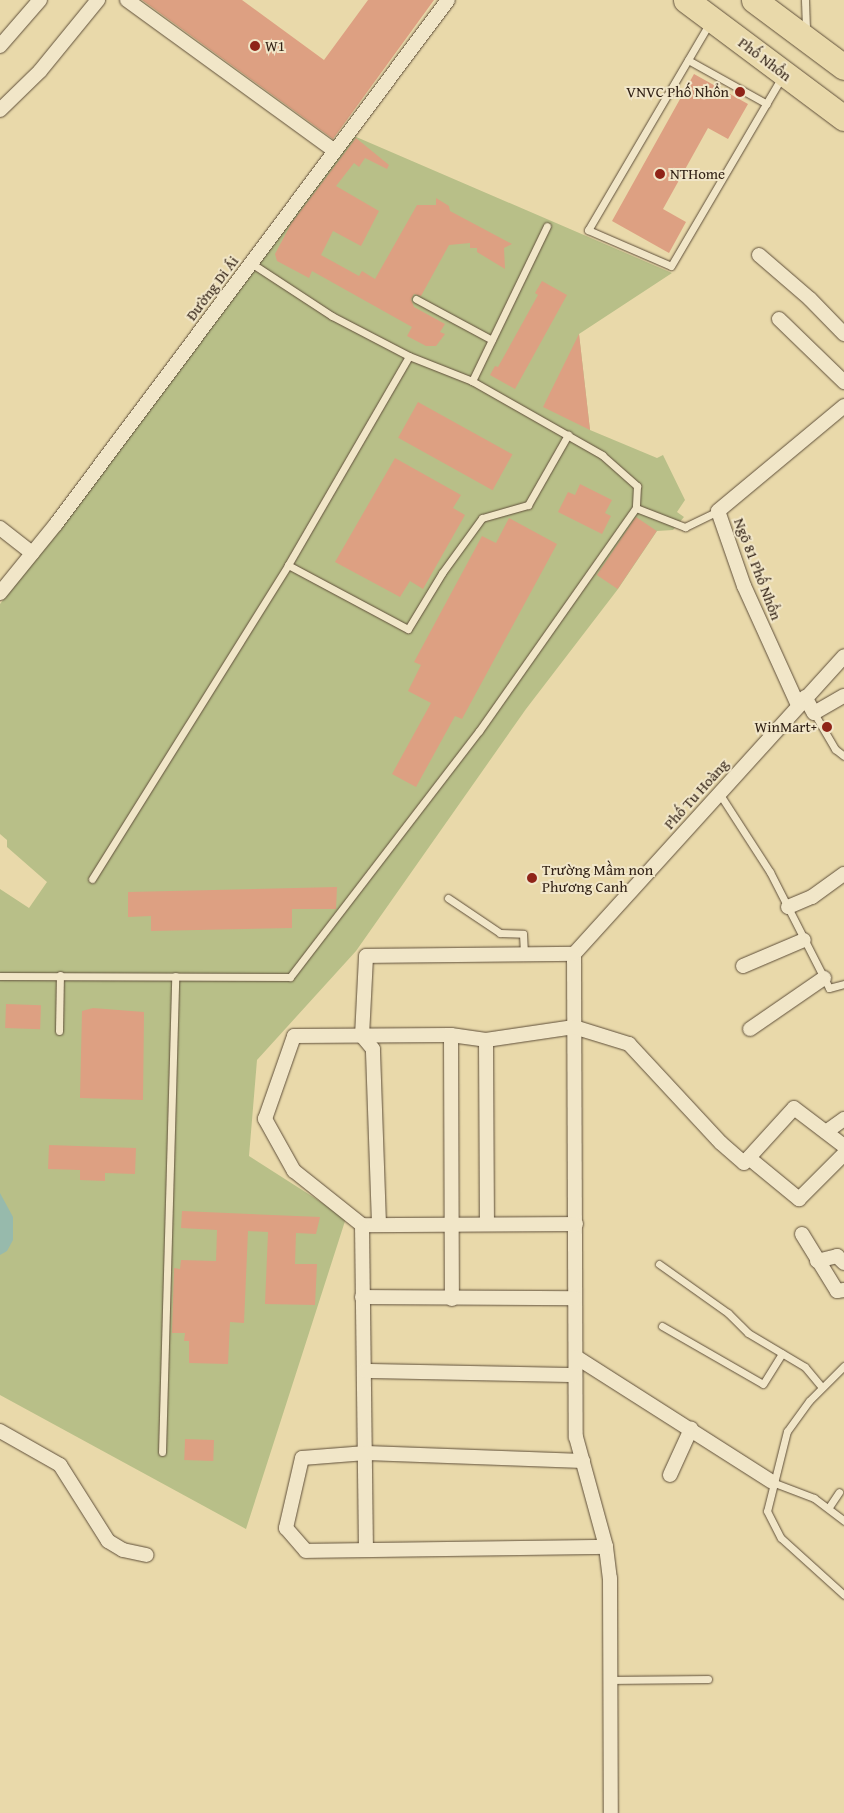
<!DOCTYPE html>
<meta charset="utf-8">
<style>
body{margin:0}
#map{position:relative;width:844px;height:1813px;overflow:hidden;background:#e9d9aa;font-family:"Gentium Book Plus",serif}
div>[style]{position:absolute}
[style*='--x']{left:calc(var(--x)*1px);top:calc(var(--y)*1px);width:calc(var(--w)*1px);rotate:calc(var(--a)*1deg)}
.green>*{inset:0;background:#b8bf88}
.water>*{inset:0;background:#97baac}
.building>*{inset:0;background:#dda082;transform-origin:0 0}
.roads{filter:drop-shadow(0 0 1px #5f4f3a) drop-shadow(0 0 1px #5f4f3a)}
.lane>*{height:7px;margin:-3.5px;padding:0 3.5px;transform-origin:3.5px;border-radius:3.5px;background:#f1e6c8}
.street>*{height:14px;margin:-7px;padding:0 7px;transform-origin:7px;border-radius:7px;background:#f1e6c8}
.highway>*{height:25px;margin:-12.5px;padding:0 12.5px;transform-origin:12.5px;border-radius:12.5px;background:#e9d9aa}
.dots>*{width:14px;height:14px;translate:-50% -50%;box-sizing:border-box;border:2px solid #f1e6c8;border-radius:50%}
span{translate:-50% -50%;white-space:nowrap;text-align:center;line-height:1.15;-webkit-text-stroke:4px #f1e6c8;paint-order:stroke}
.poi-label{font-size:15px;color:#312115}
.left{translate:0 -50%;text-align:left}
.right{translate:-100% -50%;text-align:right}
.street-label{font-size:15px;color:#312115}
</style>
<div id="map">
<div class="green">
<div style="clip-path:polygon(354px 136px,672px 273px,579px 334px,590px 430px,657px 458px,663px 455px,685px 500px,677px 512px,684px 517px,673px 530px,657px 531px,618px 589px,526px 709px,356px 951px,257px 1060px,249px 1156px,346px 1218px,246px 1529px,0 1395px,0 889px,29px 908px,47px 882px,7px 847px,7px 840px,0 834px,0 604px)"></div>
</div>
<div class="water">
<div style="clip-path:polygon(0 1193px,13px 1217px,13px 1240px,7px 1251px,0 1255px)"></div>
</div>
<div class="building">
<div style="clip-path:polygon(142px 0,242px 0,324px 60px,368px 0,434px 0,333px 139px)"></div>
<div style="clip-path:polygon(694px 74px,748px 104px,728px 139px,708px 128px,663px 209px,686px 222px,669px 253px,612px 221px)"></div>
<div style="clip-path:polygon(356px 138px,389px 165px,387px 169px,365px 158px,359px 167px,354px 163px,336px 186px,379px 211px,361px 246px,333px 231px,321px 255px,359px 276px,362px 271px,375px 279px,417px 205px,436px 205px,436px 198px,449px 206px,450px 211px,512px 244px,504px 248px,505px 269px,477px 252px,477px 248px,470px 248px,470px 243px,449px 245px,421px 296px,414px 294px,411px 299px,414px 307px,445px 324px,440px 332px,445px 334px,436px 346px,426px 346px,407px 336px,412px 327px,312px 271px,309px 278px,277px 261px,275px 254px,291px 224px)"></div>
<div style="clip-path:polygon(542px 281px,567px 295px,515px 389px,490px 375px,495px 366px,498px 367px,538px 295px,535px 293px)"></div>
<div style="clip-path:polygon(579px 334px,590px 430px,543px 407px)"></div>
<div style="left:418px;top:402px;width:108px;height:41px;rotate:29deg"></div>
<div style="clip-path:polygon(395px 458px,461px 495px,453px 508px,465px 515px,423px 589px,410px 581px,400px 597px,335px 562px)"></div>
<div style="clip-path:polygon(580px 484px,612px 500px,605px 513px,611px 516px,602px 534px,558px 512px,568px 492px,575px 495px)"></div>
<div style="left:636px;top:517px;width:25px;height:70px;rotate:34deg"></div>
<div style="clip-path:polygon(509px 518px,557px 544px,462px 719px,455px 716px,416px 787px,392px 774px,431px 703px,408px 691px,421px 665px,414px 662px,482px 536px,496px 543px)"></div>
<div style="clip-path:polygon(337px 887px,336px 909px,292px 909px,292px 928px,151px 931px,151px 916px,128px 917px,128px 892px)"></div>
<div style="left:6px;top:1004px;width:35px;height:24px;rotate:2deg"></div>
<div style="clip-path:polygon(93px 1008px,144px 1012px,143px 1100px,80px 1098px,82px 1011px)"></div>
<div style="clip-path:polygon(49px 1145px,136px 1148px,135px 1174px,105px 1173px,105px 1181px,80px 1180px,80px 1170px,48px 1169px)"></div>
<div style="clip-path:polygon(182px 1211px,320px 1217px,316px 1234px,296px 1233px,295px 1264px,317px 1264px,315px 1305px,265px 1304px,268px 1232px,248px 1231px,244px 1323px,230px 1322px,228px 1364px,189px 1363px,189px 1341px,184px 1341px,185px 1333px,172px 1333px,174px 1268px,180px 1269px,181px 1260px,216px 1261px,217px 1230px,181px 1228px)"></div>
<div style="left:185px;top:1439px;width:29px;height:21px;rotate:2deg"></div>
</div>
<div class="roads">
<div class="lane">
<div style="--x:805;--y:0;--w:31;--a:88"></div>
<div style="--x:709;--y:24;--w:239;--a:120.4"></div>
<div style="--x:588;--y:230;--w:90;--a:23.4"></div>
<div style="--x:671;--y:266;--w:219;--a:-59.6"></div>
<div style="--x:688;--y:60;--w:90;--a:29.1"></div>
<div style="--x:251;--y:263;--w:97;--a:33.2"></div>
<div style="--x:332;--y:316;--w:87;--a:27.5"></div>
<div style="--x:409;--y:356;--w:68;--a:21.6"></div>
<div style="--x:472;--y:381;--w:150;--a:29.6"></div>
<div style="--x:602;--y:455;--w:47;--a:41.5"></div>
<div style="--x:637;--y:486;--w:22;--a:93"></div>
<div style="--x:636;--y:508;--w:53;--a:21.2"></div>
<div style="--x:685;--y:527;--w:37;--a:-26"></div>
<div style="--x:416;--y:299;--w:86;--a:28.3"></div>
<div style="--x:472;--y:381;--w:172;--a:-64.2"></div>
<div style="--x:288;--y:565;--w:136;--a:28.1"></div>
<div style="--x:408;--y:629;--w:66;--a:-58.7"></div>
<div style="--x:442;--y:573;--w:68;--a:-54"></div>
<div style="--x:482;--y:518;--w:48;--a:-15.8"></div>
<div style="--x:528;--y:505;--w:81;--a:-60.3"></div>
<div style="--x:814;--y:713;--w:42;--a:59.7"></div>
<div style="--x:835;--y:749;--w:11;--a:38"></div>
<div style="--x:719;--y:793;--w:94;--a:57.2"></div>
<div style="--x:770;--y:872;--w:130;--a:63"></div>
<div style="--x:829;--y:988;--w:16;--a:-15"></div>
<div style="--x:92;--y:879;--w:370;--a:-58"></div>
<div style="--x:288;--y:565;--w:241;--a:-59.9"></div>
<div style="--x:448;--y:898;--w:63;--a:33.9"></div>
<div style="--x:500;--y:933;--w:23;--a:2"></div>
<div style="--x:523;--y:934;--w:21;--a:87"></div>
<div style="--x:0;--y:976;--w:290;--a:0.2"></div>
<div style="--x:290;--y:977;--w:310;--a:-52.5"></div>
<div style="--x:479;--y:731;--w:273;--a:-54.9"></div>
<div style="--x:59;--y:1031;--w:56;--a:-89"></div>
<div style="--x:659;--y:1264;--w:85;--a:35.4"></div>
<div style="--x:728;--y:1313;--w:28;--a:45"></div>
<div style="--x:748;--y:1333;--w:66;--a:30.8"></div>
<div style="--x:805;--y:1367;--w:26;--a:50"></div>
<div style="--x:662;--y:1326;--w:116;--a:29.9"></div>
<div style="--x:763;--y:1384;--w:36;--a:-58"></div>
<div style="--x:844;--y:1366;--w:49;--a:135"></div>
<div style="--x:809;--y:1401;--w:37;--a:126"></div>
<div style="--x:787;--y:1431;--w:82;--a:104"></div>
<div style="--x:767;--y:1511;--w:30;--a:63"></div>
<div style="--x:781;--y:1538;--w:85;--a:42.1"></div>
<div style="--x:162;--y:1452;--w:476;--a:-88.4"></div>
<div style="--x:772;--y:1482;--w:45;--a:20.9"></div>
<div style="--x:814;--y:1498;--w:38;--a:37"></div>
<div style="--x:829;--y:1507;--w:18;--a:-56"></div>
<div style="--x:610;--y:1680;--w:98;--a:-0.6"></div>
</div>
<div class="street">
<div style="--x:127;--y:0;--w:257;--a:36"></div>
<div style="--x:0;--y:46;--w:61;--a:-49"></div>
<div style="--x:0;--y:110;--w:56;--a:-44.3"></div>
<div style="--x:40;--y:71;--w:92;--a:-50.8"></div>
<div style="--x:759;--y:255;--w:67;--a:40.8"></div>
<div style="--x:810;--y:299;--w:49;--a:45.8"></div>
<div style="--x:779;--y:319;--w:91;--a:44.1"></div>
<div style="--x:0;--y:528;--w:41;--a:38"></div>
<div style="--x:0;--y:593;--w:89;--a:-50.9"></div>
<div style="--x:56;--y:524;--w:654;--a:-53.2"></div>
<div style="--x:805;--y:697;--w:18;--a:61"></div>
<div style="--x:814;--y:713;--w:34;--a:-30"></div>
<div style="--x:798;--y:705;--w:131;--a:-114.4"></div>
<div style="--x:744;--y:586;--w:79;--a:-109.1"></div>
<div style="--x:718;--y:511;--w:164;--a:-39.8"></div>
<div style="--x:788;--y:907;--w:26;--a:-23"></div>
<div style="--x:812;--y:897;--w:39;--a:-36"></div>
<div style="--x:574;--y:954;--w:483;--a:89.8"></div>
<div style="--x:576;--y:1437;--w:114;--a:74.7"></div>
<div style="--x:606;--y:1547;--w:31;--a:83"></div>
<div style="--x:610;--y:1578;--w:235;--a:89.8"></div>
<div style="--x:574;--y:954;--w:402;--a:-47.8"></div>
<div style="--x:743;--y:966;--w:66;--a:-23.1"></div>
<div style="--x:750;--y:1029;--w:90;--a:-34.6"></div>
<div style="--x:451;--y:1035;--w:264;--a:89.8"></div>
<div style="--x:486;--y:1040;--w:182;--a:89.7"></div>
<div style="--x:826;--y:1132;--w:22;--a:-36"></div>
<div style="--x:749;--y:1158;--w:65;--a:39.4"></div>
<div style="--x:799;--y:1199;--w:64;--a:-45"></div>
<div style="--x:379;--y:1224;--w:175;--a:-92"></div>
<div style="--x:373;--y:1049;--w:17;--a:-130"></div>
<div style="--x:362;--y:1036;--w:80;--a:-87.1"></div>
<div style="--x:366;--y:956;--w:208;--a:-0.6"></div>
<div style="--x:576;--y:1224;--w:214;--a:179.7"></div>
<div style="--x:362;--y:1225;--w:87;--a:-141.5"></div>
<div style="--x:294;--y:1171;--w:60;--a:-119.1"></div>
<div style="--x:265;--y:1119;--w:88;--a:-70.7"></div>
<div style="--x:294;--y:1036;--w:157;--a:-0.4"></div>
<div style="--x:451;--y:1035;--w:35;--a:8"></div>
<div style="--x:486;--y:1040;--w:89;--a:-8.4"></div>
<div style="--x:574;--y:1027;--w:58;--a:17.2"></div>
<div style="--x:629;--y:1044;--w:135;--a:47.1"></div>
<div style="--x:721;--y:1143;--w:30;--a:41"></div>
<div style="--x:744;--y:1163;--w:74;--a:-47.7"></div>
<div style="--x:794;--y:1108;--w:63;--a:37.2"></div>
<div style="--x:362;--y:1225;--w:325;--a:89.3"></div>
<div style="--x:802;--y:1234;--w:67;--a:58.4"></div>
<div style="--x:837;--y:1291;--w:7;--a:-8"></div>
<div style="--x:817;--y:1261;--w:21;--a:-14"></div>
<div style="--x:837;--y:1256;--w:10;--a:45"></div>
<div style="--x:362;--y:1297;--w:213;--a:0.3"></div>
<div style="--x:576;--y:1357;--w:232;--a:32.5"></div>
<div style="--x:365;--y:1371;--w:210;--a:1.1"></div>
<div style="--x:0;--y:1431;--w:69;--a:29.5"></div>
<div style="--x:60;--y:1465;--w:90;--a:57.7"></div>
<div style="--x:108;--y:1541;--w:17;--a:31"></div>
<div style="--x:123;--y:1550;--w:24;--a:12"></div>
<div style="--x:583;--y:1461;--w:217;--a:-177.9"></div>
<div style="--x:366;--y:1453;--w:64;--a:175.5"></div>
<div style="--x:302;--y:1458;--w:72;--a:102.9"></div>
<div style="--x:286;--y:1528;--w:30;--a:49"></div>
<div style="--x:306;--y:1551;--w:300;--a:-0.8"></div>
<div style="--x:670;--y:1475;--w:51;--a:-65.5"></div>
</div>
<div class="highway">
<div style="--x:686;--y:0;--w:197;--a:36.8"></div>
<div style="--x:754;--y:0;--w:112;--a:36.7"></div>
</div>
</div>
<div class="dots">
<div style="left:255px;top:46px;background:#8f2418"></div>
<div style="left:740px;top:92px;background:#8f2418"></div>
<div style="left:660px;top:174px;background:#8f2418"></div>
<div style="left:827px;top:727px;background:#8f2418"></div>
<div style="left:532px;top:878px;background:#8f2418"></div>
</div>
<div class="poi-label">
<span class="left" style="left:265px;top:46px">W1</span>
<span class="right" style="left:729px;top:92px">VNVC Phố Nhổn</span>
<span class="left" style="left:670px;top:174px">NTHome</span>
<span class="right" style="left:817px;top:727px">WinMart+</span>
<span class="left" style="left:542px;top:878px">Trường Mầm non<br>Phương Canh</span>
</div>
<div class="street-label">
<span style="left:765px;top:59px;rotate:37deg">Phố Nhổn</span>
<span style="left:212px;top:288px;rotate:-53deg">Đường Di Ái</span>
<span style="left:758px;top:569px;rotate:69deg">Ngõ 81 Phố Nhổn</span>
<span style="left:696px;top:794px;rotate:-48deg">Phố Tu Hoàng</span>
</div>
</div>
